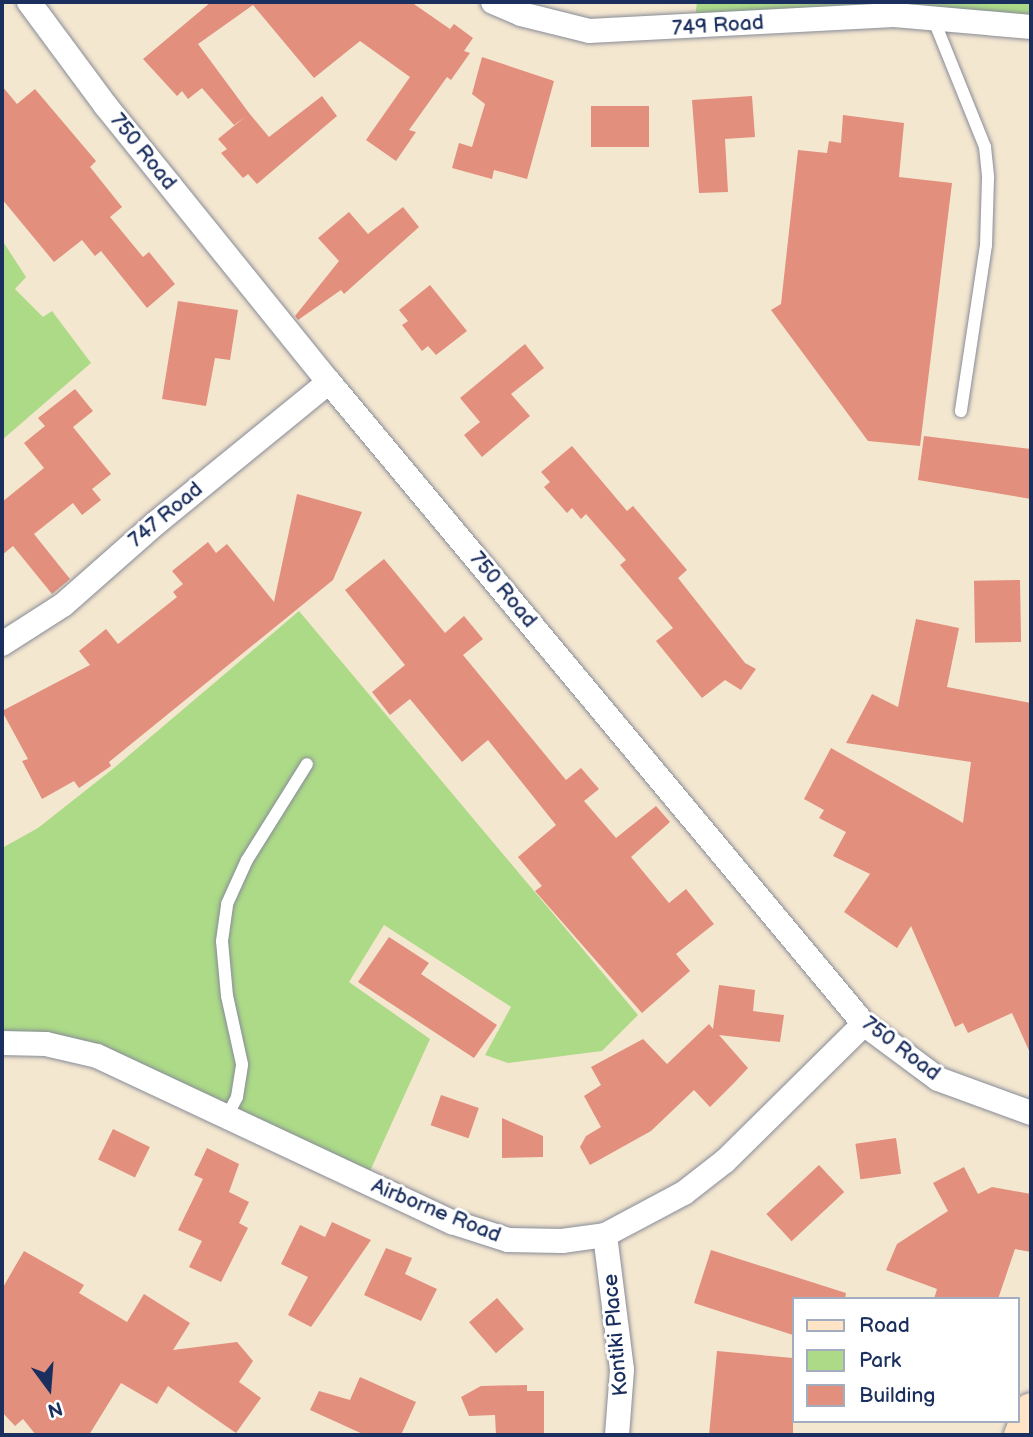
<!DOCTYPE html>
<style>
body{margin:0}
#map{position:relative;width:1033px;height:1437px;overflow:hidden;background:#f4e7d0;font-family:"Balsamiq Sans",sans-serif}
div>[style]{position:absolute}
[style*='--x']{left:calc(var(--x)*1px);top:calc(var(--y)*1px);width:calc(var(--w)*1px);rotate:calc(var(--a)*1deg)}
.green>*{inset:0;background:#acda87}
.building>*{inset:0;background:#e28f7d;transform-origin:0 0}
.roads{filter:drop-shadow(0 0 2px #888b97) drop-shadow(0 0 2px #888b97)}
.lane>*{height:12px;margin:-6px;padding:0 6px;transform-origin:6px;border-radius:6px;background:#fff}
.street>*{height:24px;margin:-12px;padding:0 12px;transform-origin:12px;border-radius:12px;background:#fff}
.secondary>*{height:35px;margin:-17.5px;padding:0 17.5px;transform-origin:17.5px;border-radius:17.5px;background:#ffe4c6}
span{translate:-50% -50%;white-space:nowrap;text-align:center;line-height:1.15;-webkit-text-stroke:6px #fff;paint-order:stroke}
.street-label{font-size:21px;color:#1b2f5e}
.frame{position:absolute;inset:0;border:4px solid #1b2f5e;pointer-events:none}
.legend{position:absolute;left:792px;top:1297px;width:228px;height:126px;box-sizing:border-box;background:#fff;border:2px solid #a4acbf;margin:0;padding:9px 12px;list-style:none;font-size:21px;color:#1b2f5e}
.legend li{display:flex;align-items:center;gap:14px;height:35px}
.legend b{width:35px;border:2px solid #a4acbf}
.north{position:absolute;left:14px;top:1353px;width:70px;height:70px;-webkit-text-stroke:5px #fff;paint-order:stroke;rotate:164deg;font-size:19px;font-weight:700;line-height:28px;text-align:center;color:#1b2f5e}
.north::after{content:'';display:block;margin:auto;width:24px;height:32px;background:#1b2f5e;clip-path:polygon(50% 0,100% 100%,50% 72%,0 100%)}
</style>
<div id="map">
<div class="green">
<div style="clip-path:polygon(697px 2px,1031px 2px,1031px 29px,986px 23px,694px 28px)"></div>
<div style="clip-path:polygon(2px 240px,26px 277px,15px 289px,43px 317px,52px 311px,91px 363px,2px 440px)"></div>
<div style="clip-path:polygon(299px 611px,638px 1015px,602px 1051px,508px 1063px,485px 1055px,511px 1007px,384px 925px,349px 982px,430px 1039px,365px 1182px,133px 1070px,2px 1042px,2px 848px,38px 828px,114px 768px)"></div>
</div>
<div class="building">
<div style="clip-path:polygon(211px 2px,411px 2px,450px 29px,454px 24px,473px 38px,464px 51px,470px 53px,451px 80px,447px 77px,409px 130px,416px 132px,396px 161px,366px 140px,410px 77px,360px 41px,314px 78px,253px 5px,198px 44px,249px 113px,269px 137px,322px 96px,337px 116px,257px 184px,248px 174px,243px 178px,221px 153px,227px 149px,218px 139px,246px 116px,234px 125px,202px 88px,188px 99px,182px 91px,177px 96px,143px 59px)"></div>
<div style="clip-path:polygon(482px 57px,554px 81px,527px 179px,494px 170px,492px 179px,452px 168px,459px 143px,472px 147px,485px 104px,472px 94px)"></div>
<div style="clip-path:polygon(2px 86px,17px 104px,35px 89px,96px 161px,90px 167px,122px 207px,110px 217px,143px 257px,149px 252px,175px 284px,147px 308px,101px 251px,95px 256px,82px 240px,54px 262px,2px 199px)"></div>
<div style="clip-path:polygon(752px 96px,755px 137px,725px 139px,728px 192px,699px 193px,692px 100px)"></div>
<div style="left:591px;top:106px;width:58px;height:41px"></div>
<div style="clip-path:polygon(843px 115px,904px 123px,899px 177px,952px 183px,920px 446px,868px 441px,771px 310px,781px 304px,798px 150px,827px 153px,829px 141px,841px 143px)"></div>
<div style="clip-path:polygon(403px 207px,419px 227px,344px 294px,341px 290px,298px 320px,295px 316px,339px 261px,318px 238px,349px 212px,368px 234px)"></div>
<div style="clip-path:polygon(430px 285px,467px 331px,436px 355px,428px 346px,422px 351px,402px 325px,408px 321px,399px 310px)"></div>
<div style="clip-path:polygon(178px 301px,238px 310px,230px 360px,215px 358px,206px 406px,162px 399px)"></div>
<div style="clip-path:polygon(525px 344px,544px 368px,511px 394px,530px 416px,482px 457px,464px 435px,480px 422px,460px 398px)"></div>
<div style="clip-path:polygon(75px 389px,93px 411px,73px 427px,111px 474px,92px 489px,101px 500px,82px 515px,73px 503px,34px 534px,70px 579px,52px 594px,13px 546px,2px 555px,2px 502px,44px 468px,24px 443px,45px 426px,38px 418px)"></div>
<div style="clip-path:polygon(924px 436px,1031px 449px,1031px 499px,918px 480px)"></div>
<div style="clip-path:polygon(572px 446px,627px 511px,633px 506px,687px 570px,678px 578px,745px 663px,756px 669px,741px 690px,725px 680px,702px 698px,656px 641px,673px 628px,620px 565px,626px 560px,586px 514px,581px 519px,572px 508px,567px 513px,544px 487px,550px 482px,541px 472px)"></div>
<div style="clip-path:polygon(297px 494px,362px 512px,333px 580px,109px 762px,111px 766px,79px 788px,74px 781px,42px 799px,22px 761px,28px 759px,2px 711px,90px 665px,79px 651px,106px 629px,118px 644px,177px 597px,173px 592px,183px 584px,172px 571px,208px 542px,216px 553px,227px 544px,274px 602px)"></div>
<div style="clip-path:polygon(384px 559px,445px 633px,464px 616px,483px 639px,463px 655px,566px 780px,581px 768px,599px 789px,584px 801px,616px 838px,656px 806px,670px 822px,631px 857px,669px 903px,686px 889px,714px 924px,676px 954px,690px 971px,642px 1013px,535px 891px,542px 886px,518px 857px,556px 825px,488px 740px,462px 762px,410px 699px,390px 715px,372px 692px,405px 665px,345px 590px)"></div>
<div style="left:1020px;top:580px;width:62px;height:46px;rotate:89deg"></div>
<div style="clip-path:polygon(916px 619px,959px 628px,947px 687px,1031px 703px,1031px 1055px,1012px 1013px,968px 1033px,963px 1023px,955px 1027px,911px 926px,897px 948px,844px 912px,870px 874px,833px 856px,846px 832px,819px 818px,824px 810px,804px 799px,831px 748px,963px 823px,971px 762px,846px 743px,872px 694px,898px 707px)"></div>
<div style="clip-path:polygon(389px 937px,429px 963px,421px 974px,497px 1025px,474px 1058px,358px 982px)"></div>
<div style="clip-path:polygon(719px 985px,755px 990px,753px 1011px,784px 1015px,780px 1042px,719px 1035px,748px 1068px,735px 1082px,710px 1107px,694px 1090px,651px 1131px,590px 1165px,580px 1147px,586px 1136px,601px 1127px,584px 1096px,601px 1085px,591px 1067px,643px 1039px,667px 1064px,709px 1024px,713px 1029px)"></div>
<div style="left:441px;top:1095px;width:40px;height:32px;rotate:19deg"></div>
<div style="clip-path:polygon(502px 1118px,543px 1136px,543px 1157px,502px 1158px)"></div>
<div style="left:113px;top:1129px;width:41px;height:34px;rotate:26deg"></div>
<div style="left:896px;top:1138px;width:36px;height:41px;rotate:82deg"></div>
<div style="clip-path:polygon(207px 1148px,239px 1164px,229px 1192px,249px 1202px,239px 1223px,248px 1228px,221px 1282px,189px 1267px,202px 1241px,178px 1230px,203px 1179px,194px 1175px)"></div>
<div style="left:819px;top:1165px;width:37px;height:72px;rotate:47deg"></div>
<div style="clip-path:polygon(964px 1167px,978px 1194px,992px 1187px,1031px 1194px,1031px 1252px,1015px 1249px,998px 1299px,934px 1299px,937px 1289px,886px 1270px,897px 1244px,948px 1211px,933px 1183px)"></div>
<div style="clip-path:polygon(332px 1222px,371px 1240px,311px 1327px,288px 1315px,308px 1277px,281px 1264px,300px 1225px,325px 1237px)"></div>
<div style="clip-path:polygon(386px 1248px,412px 1258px,405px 1274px,437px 1289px,421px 1321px,364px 1295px)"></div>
<div style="clip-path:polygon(711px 1250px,846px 1293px,845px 1299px,793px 1299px,793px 1335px,694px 1303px)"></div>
<div style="clip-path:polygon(24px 1251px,84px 1285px,79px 1293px,127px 1322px,144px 1294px,190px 1323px,173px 1350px,237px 1342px,253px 1361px,239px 1382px,261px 1398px,236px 1433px,168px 1386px,157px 1404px,121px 1383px,89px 1435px,36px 1435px,23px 1419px,15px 1426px,2px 1412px,2px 1289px)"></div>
<div style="left:497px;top:1298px;width:41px;height:37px;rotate:49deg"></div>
<div style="clip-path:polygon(717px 1351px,793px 1358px,793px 1435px,709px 1435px)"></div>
<div style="clip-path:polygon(360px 1377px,416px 1402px,401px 1435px,365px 1435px,310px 1410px,319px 1391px,350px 1400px)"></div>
<div style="clip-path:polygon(527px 1385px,527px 1391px,544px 1391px,544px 1435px,496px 1435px,495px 1415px,469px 1416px,461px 1397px,481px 1386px)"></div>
</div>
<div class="roads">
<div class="lane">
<div style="--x:933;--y:18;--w:139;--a:68"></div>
<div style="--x:985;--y:147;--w:31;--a:84"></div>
<div style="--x:988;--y:178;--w:67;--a:91.7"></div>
<div style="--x:986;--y:245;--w:168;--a:98.6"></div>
<div style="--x:227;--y:1116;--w:21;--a:-62"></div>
<div style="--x:237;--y:1097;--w:33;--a:-81"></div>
<div style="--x:242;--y:1064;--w:70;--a:-102.4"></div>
<div style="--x:227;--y:996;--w:55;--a:-95.2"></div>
<div style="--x:222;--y:941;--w:37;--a:-82"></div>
<div style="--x:227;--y:904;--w:48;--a:-65.6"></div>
<div style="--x:247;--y:860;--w:113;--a:-58"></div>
</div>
<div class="street">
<div style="--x:29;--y:2;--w:129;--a:53.5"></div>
<div style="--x:106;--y:106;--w:355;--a:51.1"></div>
<div style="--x:329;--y:382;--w:836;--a:50.19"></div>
<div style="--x:864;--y:1024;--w:92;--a:36.6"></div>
<div style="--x:938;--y:1079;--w:99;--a:20.1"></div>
<div style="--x:493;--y:2;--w:30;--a:23"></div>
<div style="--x:521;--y:14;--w:70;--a:14"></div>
<div style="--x:589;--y:31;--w:305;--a:-3"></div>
<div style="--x:894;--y:15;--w:138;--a:5"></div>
<div style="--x:2;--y:644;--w:72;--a:-32.6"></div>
<div style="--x:63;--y:605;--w:124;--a:-41.4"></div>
<div style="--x:156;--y:523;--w:223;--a:-39.2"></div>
<div style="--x:2;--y:1043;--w:44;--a:1.3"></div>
<div style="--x:46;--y:1044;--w:52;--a:13.2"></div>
<div style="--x:97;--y:1056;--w:392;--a:25.1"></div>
<div style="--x:452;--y:1222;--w:59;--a:17.8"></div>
<div style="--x:508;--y:1240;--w:54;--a:1.1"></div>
<div style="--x:562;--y:1241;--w:43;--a:-7.9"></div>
<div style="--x:605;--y:1235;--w:89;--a:-28"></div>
<div style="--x:684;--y:1193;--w:52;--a:-38"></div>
<div style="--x:725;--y:1161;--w:195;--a:-44.6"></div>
<div style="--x:605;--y:1235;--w:136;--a:82.8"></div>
<div style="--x:622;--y:1370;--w:65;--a:94.4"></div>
</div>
<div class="secondary">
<div style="--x:1021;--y:1435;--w:27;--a:-68"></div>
</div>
</div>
<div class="street-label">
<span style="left:718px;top:26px;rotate:-4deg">749 Road</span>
<span style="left:143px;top:152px;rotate:51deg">750 Road</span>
<span style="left:166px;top:515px;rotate:-40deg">747 Road</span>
<span style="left:503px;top:590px;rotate:50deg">750 Road</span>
<span style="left:901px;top:1049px;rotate:37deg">750 Road</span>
<span style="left:436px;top:1211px;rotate:22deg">Airborne Road</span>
<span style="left:616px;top:1335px;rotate:-95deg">Kontiki Place</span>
</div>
<div class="frame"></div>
<ul class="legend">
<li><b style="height:9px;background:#ffe4c6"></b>Road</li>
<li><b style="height:19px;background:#acda87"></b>Park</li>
<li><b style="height:19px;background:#e28f7d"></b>Building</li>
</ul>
<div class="north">N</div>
</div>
